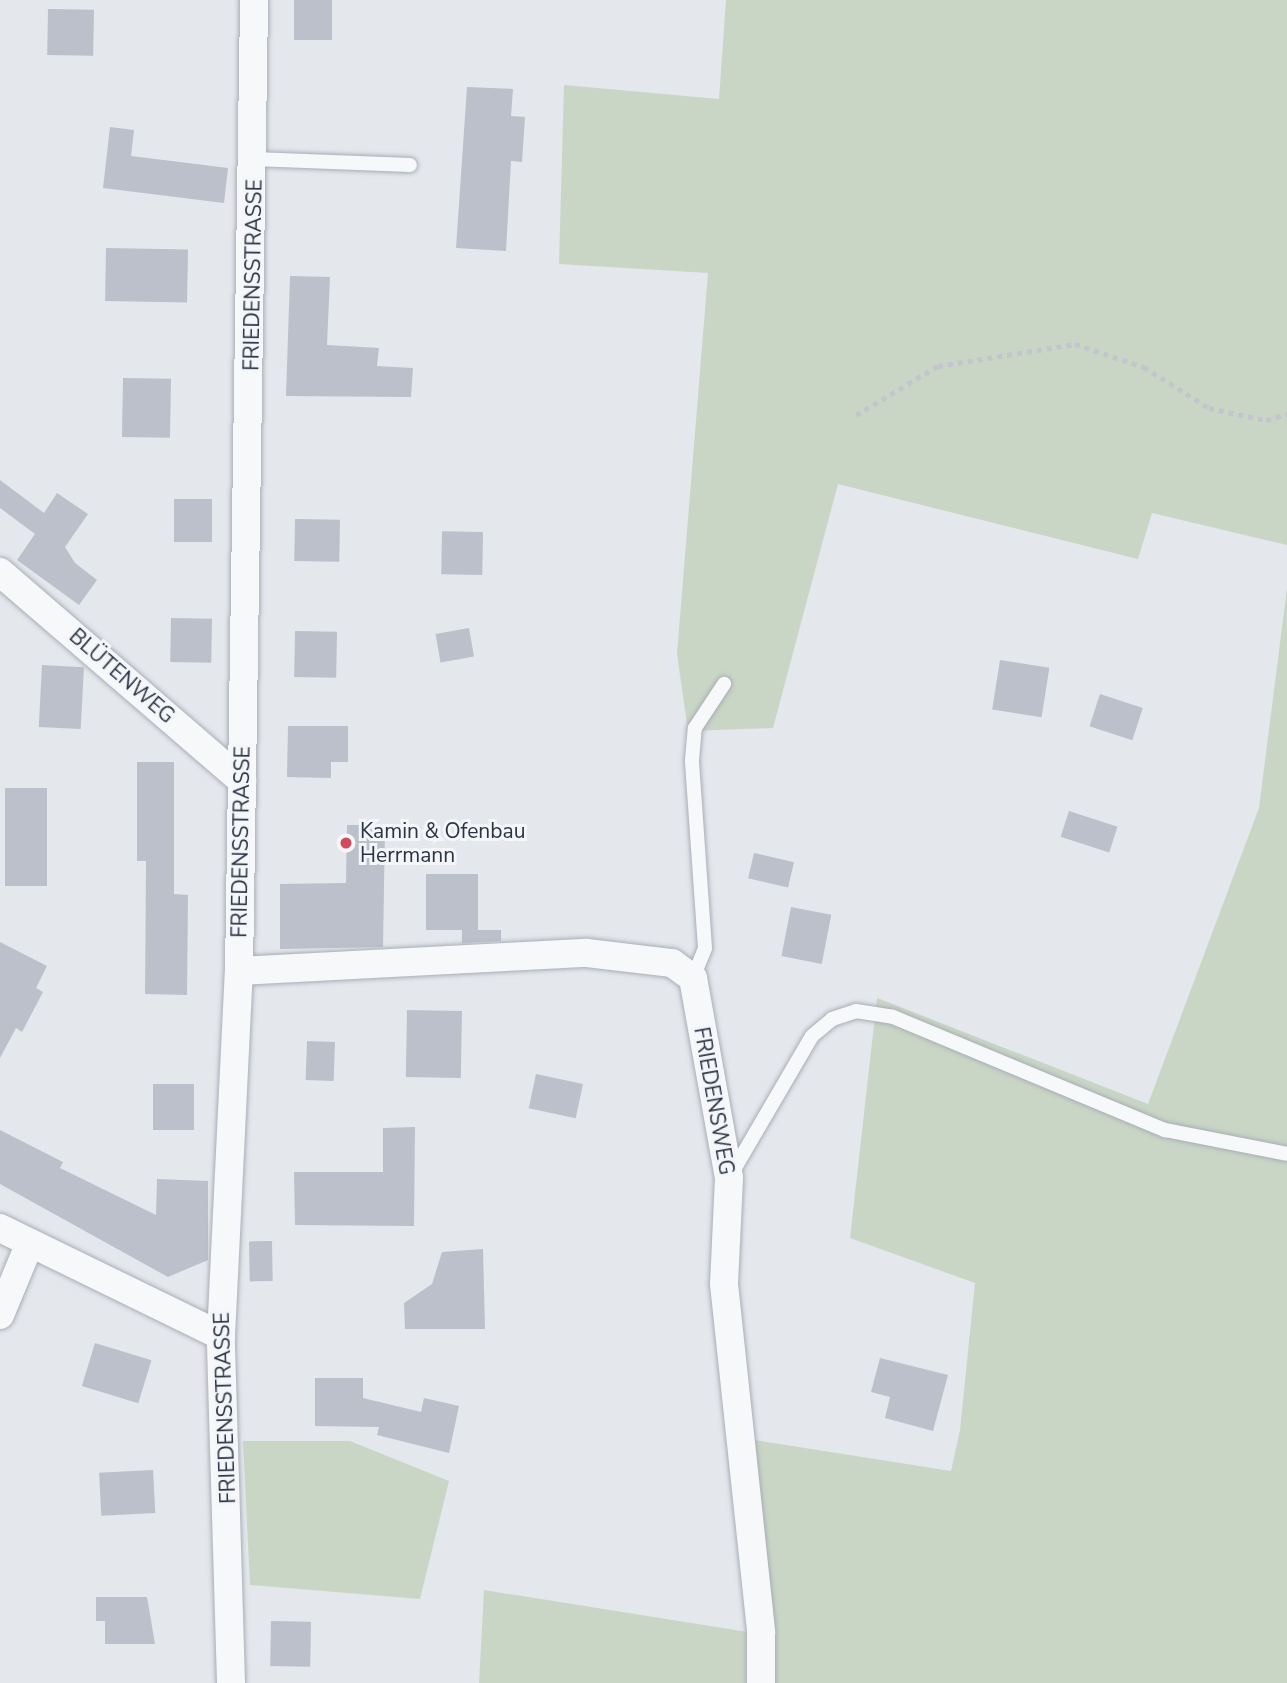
<!DOCTYPE html>
<meta charset="utf-8">
<style>
body{margin:0}
#map{position:relative;width:1287px;height:1683px;overflow:hidden;background:#e4e7ec;font-family:"Nunito Sans",sans-serif}
div>[style]{position:absolute}
[style*='--x']{left:calc(var(--x)*1px);top:calc(var(--y)*1px);width:calc(var(--w)*1px);rotate:calc(var(--a)*1deg)}
.green>*{inset:0;background:#c9d6c5}
.building>*{inset:0;background:#bbc0ca;transform-origin:0 0}
.path>*{height:4.5px;margin-top:-2.25px;transform-origin:0;background:repeating-linear-gradient(90deg,#c2c5cb 0 5px,transparent 0 10px)}
.roads{filter:drop-shadow(0 0 2px #a9aeb7) drop-shadow(0 0 2px #a9aeb7)}
.lane>*{height:14px;margin:-7px;padding:0 7px;transform-origin:7px;border-radius:7px;background:#f7f8fa}
.street>*{height:28px;margin:-14px;padding:0 14px;transform-origin:14px;border-radius:14px;background:#f7f8fa}
.dots>*{width:19px;height:19px;translate:-50% -50%;box-sizing:border-box;border:4px solid #f4f6f9;border-radius:50%}
span{translate:-50% -50%;white-space:nowrap;text-align:center;line-height:1.15;-webkit-text-stroke:6px #f4f6f9;paint-order:stroke}
.street-label{font-size:21px;color:#2b3445}
.poi-label{font-size:21px;color:#2b3445}
.left{translate:0 -50%;text-align:left}
</style>
<div id="map">
<div class="green">
<div style="clip-path:polygon(726px 0,1287px 0,1287px 545px,1152px 513px,1138px 559px,838px 484px,773px 728px,688px 731px,677px 654px,708px 273px,559px 264px,564px 85px,719px 99px)"></div>
<div style="clip-path:polygon(1287px 588px,1287px 1683px,767px 1683px,748px 1439px,951px 1471px,960px 1430px,975px 1283px,850px 1238px,877px 998px,1148px 1104px,1259px 808px)"></div>
<div style="clip-path:polygon(243px 1441px,350px 1441px,449px 1481px,420px 1599px,250px 1585px)"></div>
<div style="clip-path:polygon(484px 1590px,754px 1633px,755px 1683px,479px 1683px)"></div>
</div>
<div class="building">
<div style="left:294px;top:0;width:38px;height:40px"></div>
<div style="left:48px;top:9px;width:46px;height:46px;rotate:1deg"></div>
<div style="clip-path:polygon(467px 87px,513px 89px,511px 116px,525px 117px,522px 162px,511px 161px,506px 251px,456px 248px)"></div>
<div style="clip-path:polygon(110px 127px,134px 130px,131px 156px,228px 168px,224px 203px,103px 188px)"></div>
<div style="left:106px;top:248px;width:82px;height:53px;rotate:1deg"></div>
<div style="clip-path:polygon(290px 276px,330px 277px,327px 345px,379px 348px,377px 366px,413px 368px,411px 397px,286px 396px)"></div>
<div style="left:123px;top:378px;width:48px;height:59px;rotate:1deg"></div>
<div style="clip-path:polygon(0 480px,44px 513px,57px 493px,88px 514px,65px 547px,75px 563px,97px 580px,79px 605px,17px 560px,35px 534px,0 508px)"></div>
<div style="left:174px;top:499px;width:38px;height:43px"></div>
<div style="left:295px;top:519px;width:45px;height:42px;rotate:1deg"></div>
<div style="left:483px;top:532px;width:43px;height:41px;rotate:91deg"></div>
<div style="left:171px;top:618px;width:41px;height:44px;rotate:1deg"></div>
<div style="left:469px;top:628px;width:29px;height:34px;rotate:80deg"></div>
<div style="left:295px;top:631px;width:42px;height:46px;rotate:1deg"></div>
<div style="left:1000px;top:660px;width:50px;height:50px;rotate:9deg"></div>
<div style="left:42px;top:665px;width:42px;height:62px;rotate:3deg"></div>
<div style="left:1100px;top:694px;width:45px;height:34px;rotate:18deg"></div>
<div style="clip-path:polygon(288px 726px,348px 726px,348px 762px,331px 762px,331px 778px,287px 777px)"></div>
<div style="clip-path:polygon(137px 762px,174px 762px,174px 894px,188px 895px,187px 995px,145px 994px,146px 861px,137px 861px)"></div>
<div style="left:5px;top:788px;width:42px;height:98px"></div>
<div style="left:1069px;top:811px;width:51px;height:27px;rotate:18deg"></div>
<div style="clip-path:polygon(347px 825px,385px 825px,383px 947px,280px 949px,280px 884px,346px 883px)"></div>
<div style="left:754px;top:853px;width:41px;height:26px;rotate:13deg"></div>
<div style="left:426px;top:874px;width:52px;height:56px"></div>
<div style="left:791px;top:907px;width:41px;height:50px;rotate:11deg"></div>
<div style="clip-path:polygon(462px 930px,501px 930px,501px 941px,462px 943px)"></div>
<div style="clip-path:polygon(0 942px,47px 966px,36px 988px,43px 992px,22px 1032px,16px 1028px,0 1058px)"></div>
<div style="left:407px;top:1010px;width:55px;height:67px;rotate:1deg"></div>
<div style="left:307px;top:1041px;width:28px;height:39px;rotate:2deg"></div>
<div style="left:536px;top:1074px;width:48px;height:35px;rotate:12deg"></div>
<div style="left:153px;top:1084px;width:41px;height:46px"></div>
<div style="clip-path:polygon(415px 1127px,414px 1226px,295px 1225px,294px 1172px,383px 1172px,383px 1128px)"></div>
<div style="clip-path:polygon(0 1130px,63px 1162px,60px 1168px,156px 1215px,157px 1179px,208px 1181px,208px 1260px,168px 1277px,0 1184px)"></div>
<div style="left:272px;top:1241px;width:40px;height:23px;rotate:89deg"></div>
<div style="clip-path:polygon(483px 1249px,485px 1329px,405px 1329px,404px 1303px,432px 1284px,442px 1252px)"></div>
<div style="left:95px;top:1343px;width:59px;height:45px;rotate:17deg"></div>
<div style="clip-path:polygon(880px 1358px,948px 1375px,933px 1431px,885px 1418px,890px 1397px,871px 1392px)"></div>
<div style="clip-path:polygon(315px 1378px,363px 1378px,363px 1398px,421px 1412px,424px 1398px,459px 1406px,449px 1453px,377px 1435px,379px 1427px,315px 1426px)"></div>
<div style="left:153px;top:1470px;width:43px;height:54px;rotate:87deg"></div>
<div style="clip-path:polygon(96px 1597px,147px 1597px,155px 1644px,105px 1644px,105px 1621px,96px 1621px)"></div>
<div style="left:271px;top:1621px;width:40px;height:45px;rotate:1deg"></div>
</div>
<div class="path">
<div style="--x:856;--y:415;--w:96;--a:-30.9"></div>
<div style="--x:938;--y:366;--w:139;--a:-9.1"></div>
<div style="--x:1075;--y:344;--w:73;--a:18.4"></div>
<div style="--x:1144;--y:367;--w:77;--a:32.2"></div>
<div style="--x:1209;--y:408;--w:58;--a:11.9"></div>
<div style="--x:1266;--y:420;--w:22;--a:-16"></div>
</div>
<div class="roads">
<div class="lane">
<div style="--x:254;--y:159;--w:156;--a:2.2"></div>
<div style="--x:693;--y:978;--w:32;--a:-68"></div>
<div style="--x:705;--y:948;--w:188;--a:-94"></div>
<div style="--x:692;--y:760;--w:32;--a:-85"></div>
<div style="--x:695;--y:728;--w:53;--a:-56.6"></div>
<div style="--x:729;--y:1178;--w:164;--a:-59.7"></div>
<div style="--x:812;--y:1036;--w:26;--a:-40"></div>
<div style="--x:832;--y:1019;--w:25;--a:-18"></div>
<div style="--x:856;--y:1011;--w:37;--a:9"></div>
<div style="--x:893;--y:1017;--w:295;--a:22.6"></div>
<div style="--x:1165;--y:1130;--w:124;--a:11.1"></div>
</div>
<div class="street">
<div style="--x:0;--y:572;--w:320;--a:40.8"></div>
<div style="--x:239;--y:971;--w:348;--a:-3"></div>
<div style="--x:587;--y:953;--w:86;--a:6.7"></div>
<div style="--x:672;--y:963;--w:26;--a:36"></div>
<div style="--x:693;--y:978;--w:203;--a:79.8"></div>
<div style="--x:729;--y:1178;--w:106;--a:92.7"></div>
<div style="--x:724;--y:1284;--w:351;--a:83.9"></div>
<div style="--x:761;--y:1633;--w:50;--a:90"></div>
<div style="--x:0;--y:1228;--w:246;--a:26"></div>
<div style="--x:0;--y:1315;--w:76;--a:-67.5"></div>
<div style="--x:231;--y:1683;--w:347;--a:-91.7"></div>
<div style="--x:221;--y:1336;--w:365;--a:-87.2"></div>
<div style="--x:239;--y:971;--w:971;--a:-89.11"></div>
</div>
</div>
<div class="dots">
<div style="left:346px;top:843px;background:#d1495b"></div>
</div>
<div class="street-label">
<span style="left:253px;top:275px;rotate:-89deg">FRIEDENSSTRASSE</span>
<span style="left:122px;top:676px;rotate:41deg">BLÜTENWEG</span>
<span style="left:241px;top:842px;rotate:-89deg">FRIEDENSSTRASSE</span>
<span style="left:714px;top:1101px;rotate:80deg">FRIEDENSWEG</span>
<span style="left:225px;top:1408px;rotate:-92deg">FRIEDENSSTRASSE</span>
</div>
<div class="poi-label">
<span class="left" style="left:360px;top:843px">Kamin &amp; Ofenbau<br>Herrmann</span>
</div>
</div>
